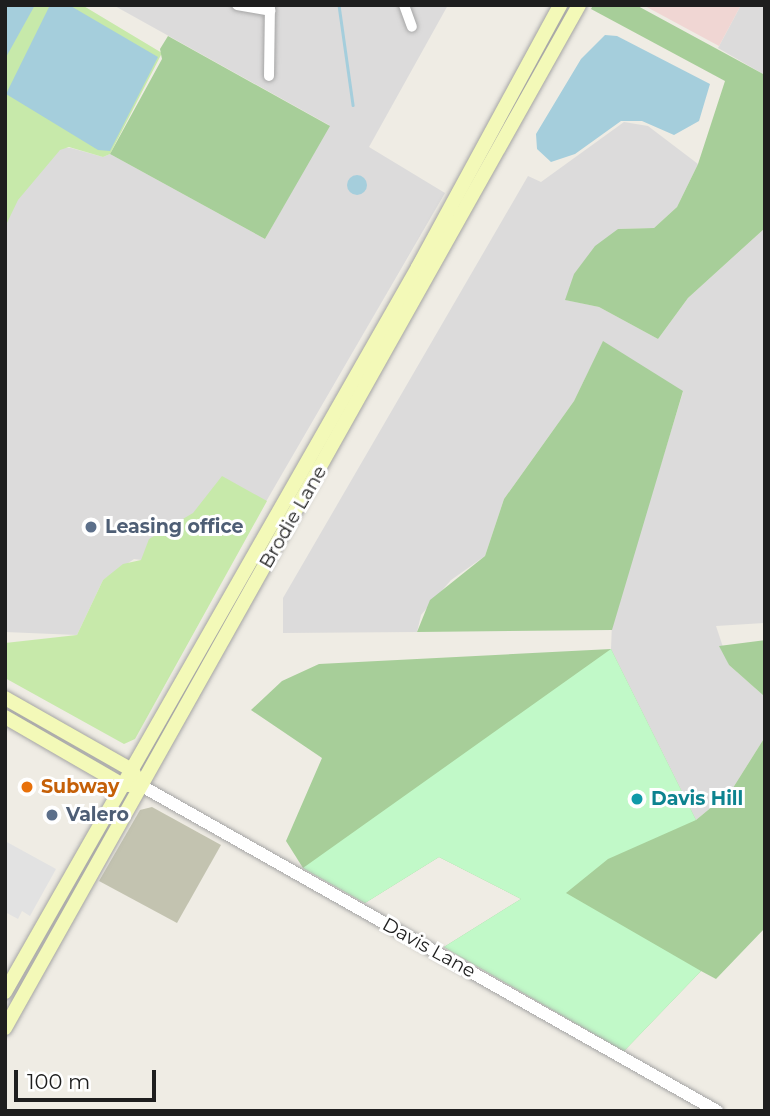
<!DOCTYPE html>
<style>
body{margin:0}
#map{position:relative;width:770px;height:1116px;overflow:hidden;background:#efece4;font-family:Montserrat,sans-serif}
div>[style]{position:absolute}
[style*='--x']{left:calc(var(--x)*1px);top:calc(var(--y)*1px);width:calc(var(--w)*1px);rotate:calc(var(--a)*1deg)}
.residential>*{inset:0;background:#dcdbdb}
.commercial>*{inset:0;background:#f0d6d3}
.construction>*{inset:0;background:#c3c3b0}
.grass>*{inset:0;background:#c7e9aa}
.forest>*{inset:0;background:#a7ce99}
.park>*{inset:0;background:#c1f9c8}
.parking>*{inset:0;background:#e2e2e2}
.water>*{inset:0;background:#a5cedc}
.round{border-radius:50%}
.stream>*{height:2.5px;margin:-1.25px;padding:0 1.25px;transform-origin:1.25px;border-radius:1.25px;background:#a5cedc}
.roads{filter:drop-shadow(0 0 2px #a5a5a5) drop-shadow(0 0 2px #a5a5a5)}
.minor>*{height:10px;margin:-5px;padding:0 5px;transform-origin:5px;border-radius:5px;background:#fff}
.tertiary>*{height:12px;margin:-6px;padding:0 6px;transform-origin:6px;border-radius:6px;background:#fff}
.secondary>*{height:14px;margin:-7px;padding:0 7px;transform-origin:7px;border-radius:7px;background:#f3f9b8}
.dots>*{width:19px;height:19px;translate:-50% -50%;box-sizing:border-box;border:4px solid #fff;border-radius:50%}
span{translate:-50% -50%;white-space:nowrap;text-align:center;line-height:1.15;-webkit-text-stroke:6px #fff;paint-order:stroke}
.street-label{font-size:19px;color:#1e1e1e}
.service-label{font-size:19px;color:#4e5e75;font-weight:700}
.left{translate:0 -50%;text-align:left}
.food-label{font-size:19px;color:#c56008;font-weight:700}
.culture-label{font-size:19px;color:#0d838f;font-weight:700}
.frame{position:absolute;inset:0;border:7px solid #1e1e1e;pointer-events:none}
.scale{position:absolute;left:14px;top:1070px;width:142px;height:32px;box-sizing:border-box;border:4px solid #1e1e1e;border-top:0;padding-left:9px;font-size:21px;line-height:24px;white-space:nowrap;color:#1e1e1e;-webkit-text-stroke:5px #fff;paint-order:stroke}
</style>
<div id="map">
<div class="residential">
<div style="clip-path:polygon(113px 5px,448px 5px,369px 147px,445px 193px,213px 593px,164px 563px,134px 559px,103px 580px,77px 635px,5px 632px,5px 147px,71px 148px,103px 157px,110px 154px,265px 239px,329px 125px)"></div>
<div style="clip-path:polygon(741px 5px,765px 5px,765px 75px,718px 48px)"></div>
<div style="clip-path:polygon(624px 122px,648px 126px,698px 164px,677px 207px,654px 228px,618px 229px,566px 300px,599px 307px,658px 339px,688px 298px,765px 228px,765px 623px,716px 626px,729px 665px,765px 697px,765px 737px,731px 791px,696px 820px,611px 649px,612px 623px,683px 392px,603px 342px,574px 401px,504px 499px,485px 556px,451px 580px,421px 615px,417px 632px,283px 633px,283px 598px,528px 176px,541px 182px)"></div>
</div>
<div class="commercial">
<div style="clip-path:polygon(643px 5px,741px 5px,719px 46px)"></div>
</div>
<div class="construction">
<div style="clip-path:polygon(152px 807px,221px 845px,177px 923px,99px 881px,140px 810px)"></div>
</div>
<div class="grass">
<div style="clip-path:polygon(5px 5px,82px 5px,162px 53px,110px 154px,103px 157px,69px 147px,60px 150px,18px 200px,6px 225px,5px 257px)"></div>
<div style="clip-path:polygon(222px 476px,267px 501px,135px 739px,124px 744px,5px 678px,5px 643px,77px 635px,103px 580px,123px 564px,141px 560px,149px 539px,193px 513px)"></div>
</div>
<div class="forest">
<div style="clip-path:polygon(593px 5px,636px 5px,765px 75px,765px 228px,688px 298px,658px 339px,599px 307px,565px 300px,574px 274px,595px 246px,618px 229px,654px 228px,677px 207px,698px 164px,725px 81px,591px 9px)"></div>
<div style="clip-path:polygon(168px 36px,330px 126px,265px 239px,110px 154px,162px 59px,160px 49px)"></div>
<div style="clip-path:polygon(603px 341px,683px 391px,612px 630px,417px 632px,430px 600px,485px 556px,504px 499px,574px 401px)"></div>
<div style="clip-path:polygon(765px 640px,765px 697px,729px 665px,719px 646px)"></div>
<div style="clip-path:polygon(611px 649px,696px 820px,731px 791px,765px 737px,765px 928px,716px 979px,701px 971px,624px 1051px,444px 947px,521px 899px,439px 857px,365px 903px,303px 868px,286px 841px,322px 758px,251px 710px,282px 681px,319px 664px)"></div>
</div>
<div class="park">
<div style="clip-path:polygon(611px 649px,696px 820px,608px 859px,566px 893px,701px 971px,624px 1051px,444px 947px,521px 899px,439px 857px,365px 903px,303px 868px)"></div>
</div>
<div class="parking">
<div style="clip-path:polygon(5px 841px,56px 869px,30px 916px,22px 911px,18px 919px,5px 912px)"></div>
</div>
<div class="water">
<div style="clip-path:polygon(5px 5px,35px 5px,5px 59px)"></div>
<div style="clip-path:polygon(50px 5px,69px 5px,158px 57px,110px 151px,98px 150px,6px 94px)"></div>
<div style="clip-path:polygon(605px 35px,617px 36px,710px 84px,699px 121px,674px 135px,642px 121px,621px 121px,575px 154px,551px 162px,537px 149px,536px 134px,581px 59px)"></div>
<div class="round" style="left:347px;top:175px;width:20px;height:20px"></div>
</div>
<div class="stream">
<div style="--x:339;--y:5;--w:101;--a:82"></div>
</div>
<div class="roads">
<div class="minor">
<div style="--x:237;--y:5;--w:34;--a:10"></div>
<div style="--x:404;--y:5;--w:23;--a:70"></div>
<div style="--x:269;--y:76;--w:71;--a:-89.2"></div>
</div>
<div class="tertiary">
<div style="--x:140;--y:785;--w:663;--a:29.47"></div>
</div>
<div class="secondary">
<div style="--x:5;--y:698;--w:146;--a:29.6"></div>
<div style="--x:132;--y:770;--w:9;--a:63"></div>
<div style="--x:5;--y:717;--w:136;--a:30"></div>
<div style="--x:123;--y:785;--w:9;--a:0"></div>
<div style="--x:5;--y:992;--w:834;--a:-60.33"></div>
<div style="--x:418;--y:267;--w:298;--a:-61.5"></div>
<div style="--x:5;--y:1028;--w:1173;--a:-60.7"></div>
</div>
</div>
<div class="dots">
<div style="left:91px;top:527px;background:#5c6f8a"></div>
<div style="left:27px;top:787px;background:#e8710a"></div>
<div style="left:637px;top:799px;background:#0f9aa8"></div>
<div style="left:52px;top:815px;background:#5c6f8a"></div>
</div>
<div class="street-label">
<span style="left:293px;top:517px;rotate:-60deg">Brodie Lane</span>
<span style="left:429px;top:948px;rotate:29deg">Davis Lane</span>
</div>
<div class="service-label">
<span class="left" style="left:105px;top:527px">Leasing office</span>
<span class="left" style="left:66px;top:815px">Valero</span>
</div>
<div class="food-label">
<span class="left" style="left:41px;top:787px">Subway</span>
</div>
<div class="culture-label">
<span class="left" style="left:651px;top:799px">Davis Hill</span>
</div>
<div class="frame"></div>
<div class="scale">100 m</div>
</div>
